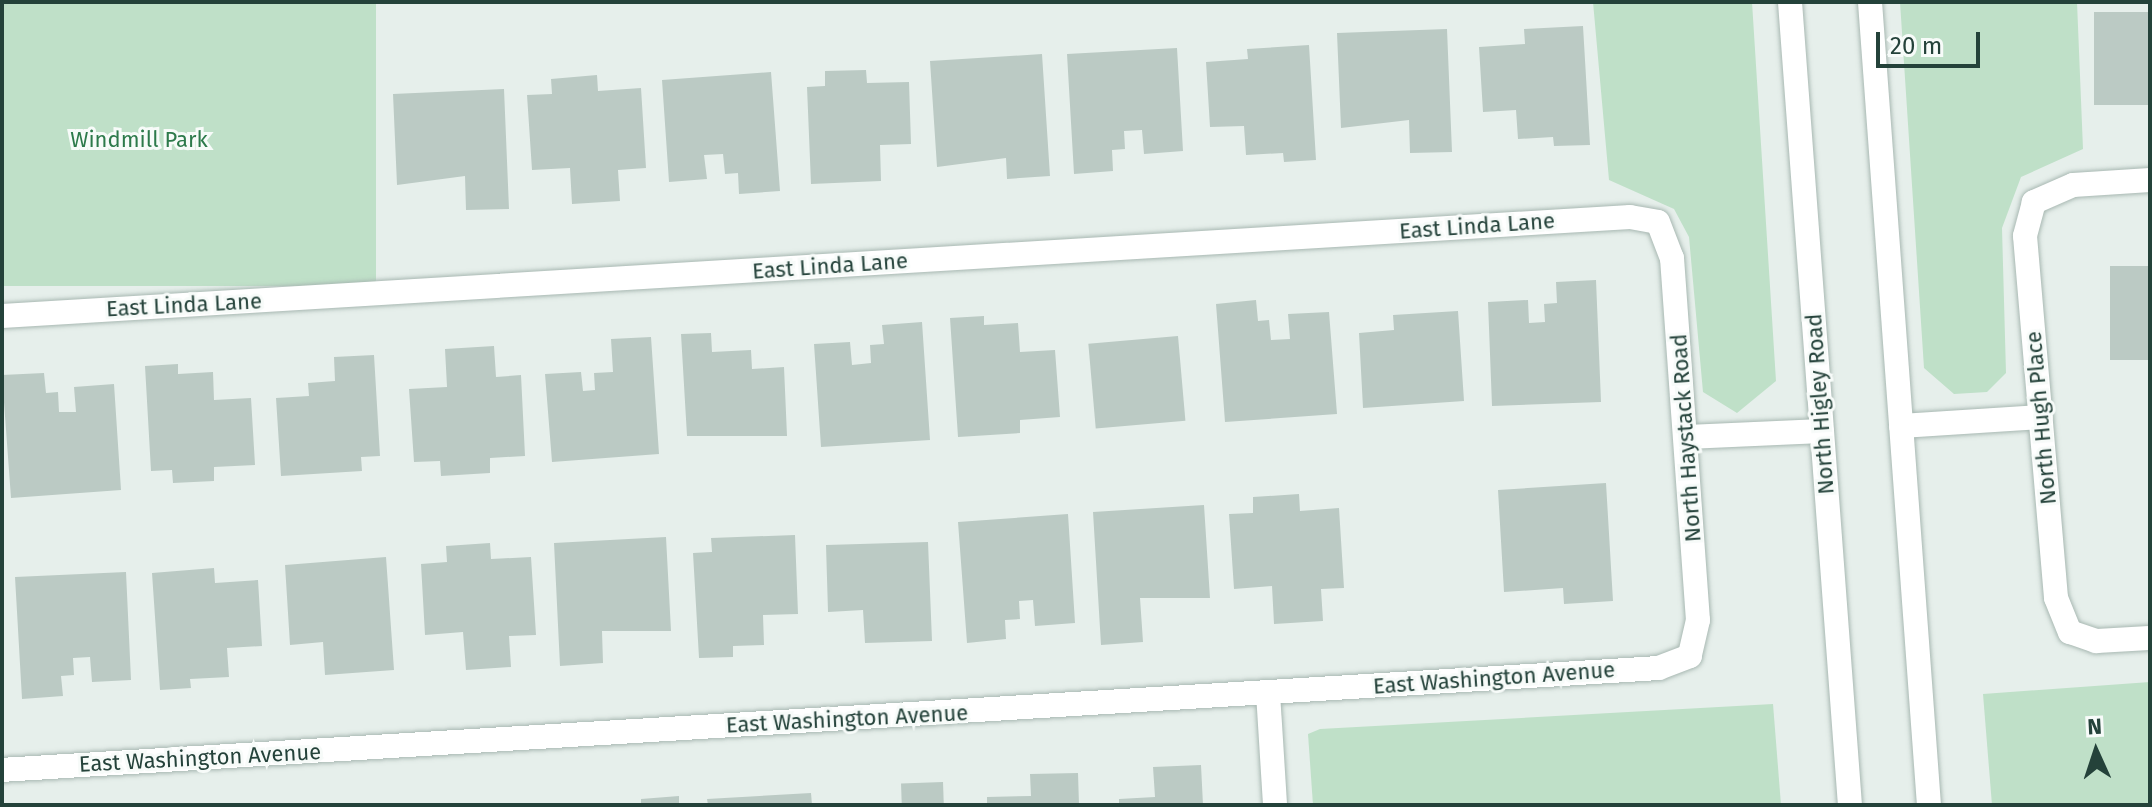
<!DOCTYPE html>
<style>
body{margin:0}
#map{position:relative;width:2152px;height:807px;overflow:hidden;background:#e6efeb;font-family:"Fira Sans",sans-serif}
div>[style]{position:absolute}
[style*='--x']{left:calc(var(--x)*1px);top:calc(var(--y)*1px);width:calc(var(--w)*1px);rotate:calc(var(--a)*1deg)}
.green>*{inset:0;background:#bfe0c8;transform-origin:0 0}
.building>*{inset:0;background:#bbcac4;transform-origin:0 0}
.roads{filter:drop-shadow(0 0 2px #a8b8b2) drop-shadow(0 0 2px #a8b8b2)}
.street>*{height:24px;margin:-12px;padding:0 12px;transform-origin:12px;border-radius:12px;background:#fff}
.secondary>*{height:24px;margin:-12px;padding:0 12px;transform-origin:12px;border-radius:12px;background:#fff}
span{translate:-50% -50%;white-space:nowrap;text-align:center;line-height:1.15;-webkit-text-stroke:6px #f7fbf9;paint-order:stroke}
.park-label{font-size:22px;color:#2d7a4b}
.street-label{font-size:22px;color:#24423a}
.frame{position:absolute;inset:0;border:4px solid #24423a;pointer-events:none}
.north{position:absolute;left:2056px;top:711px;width:80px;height:80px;-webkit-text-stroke:6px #f7fbf9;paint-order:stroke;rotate:357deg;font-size:22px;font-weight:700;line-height:32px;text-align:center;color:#24423a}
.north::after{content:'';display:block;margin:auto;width:28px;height:36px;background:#24423a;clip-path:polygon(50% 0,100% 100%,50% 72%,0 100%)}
.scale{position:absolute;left:1876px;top:32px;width:104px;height:36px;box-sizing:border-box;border:4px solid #24423a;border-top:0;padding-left:10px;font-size:24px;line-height:28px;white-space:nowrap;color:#24423a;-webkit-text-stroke:6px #f7fbf9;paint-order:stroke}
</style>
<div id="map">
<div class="green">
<div style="left:2px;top:2px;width:374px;height:284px"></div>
<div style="clip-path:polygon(1593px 2px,1752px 2px,1776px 381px,1737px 413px,1703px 392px,1689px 237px,1674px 209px,1609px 180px)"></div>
<div style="clip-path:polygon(1900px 2px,2077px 2px,2083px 149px,2021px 177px,2002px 228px,2006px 373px,1987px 392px,1954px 394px,1924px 368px)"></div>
<div style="clip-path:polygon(2150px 682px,2150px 805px,1992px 805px,1983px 694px)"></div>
<div style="clip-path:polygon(1773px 704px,1781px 805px,1313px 805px,1308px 734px,1320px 729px)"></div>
</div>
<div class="building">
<div style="left:2150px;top:12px;width:93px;height:56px;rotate:90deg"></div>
<div style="clip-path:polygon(1583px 26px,1590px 145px,1554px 146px,1553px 137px,1518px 139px,1516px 110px,1483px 112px,1479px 47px,1525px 44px,1524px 29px)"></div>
<div style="clip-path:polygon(1447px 29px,1452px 152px,1410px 153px,1409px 120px,1341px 128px,1337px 33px)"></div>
<div style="clip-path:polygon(1309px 45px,1316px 160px,1284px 162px,1283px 153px,1246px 155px,1244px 126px,1210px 127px,1206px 62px,1248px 59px,1247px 49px)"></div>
<div style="clip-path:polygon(1177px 48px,1183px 151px,1144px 154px,1142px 130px,1124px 131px,1125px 149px,1112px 150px,1113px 171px,1074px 174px,1067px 54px)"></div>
<div style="clip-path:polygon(1042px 54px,1050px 176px,1007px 179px,1006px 158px,937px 167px,930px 61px)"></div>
<div style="clip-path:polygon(866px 70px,867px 83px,909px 82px,911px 144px,880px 145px,881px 181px,811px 184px,807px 87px,825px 86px,825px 71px)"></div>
<div style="clip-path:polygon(771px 72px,780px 191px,739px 194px,738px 173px,725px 174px,723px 154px,704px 155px,707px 179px,669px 182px,662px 80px)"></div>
<div style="clip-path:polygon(597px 75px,598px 91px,641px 88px,646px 168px,618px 170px,620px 201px,572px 204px,570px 168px,532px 170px,527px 95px,552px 94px,551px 79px)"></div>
<div style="clip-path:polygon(504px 89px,509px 209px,466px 210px,465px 176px,397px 185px,393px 94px)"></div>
<div style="left:2150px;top:266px;width:94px;height:40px;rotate:90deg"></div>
<div style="clip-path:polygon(1596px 280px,1601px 402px,1492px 406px,1488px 302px,1528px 300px,1529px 323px,1545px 322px,1544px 304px,1557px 303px,1556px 282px)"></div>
<div style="clip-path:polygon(1256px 300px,1258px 321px,1269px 320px,1271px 340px,1290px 339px,1288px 314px,1329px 312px,1337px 414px,1225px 422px,1216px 304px)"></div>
<div style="clip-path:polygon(1458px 311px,1464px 401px,1363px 408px,1359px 333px,1394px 330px,1393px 315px)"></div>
<div style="clip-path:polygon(984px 316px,984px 325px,1018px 323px,1020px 352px,1055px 350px,1060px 417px,1020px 420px,1020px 433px,958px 437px,950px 318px)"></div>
<div style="clip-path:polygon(922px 322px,930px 440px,821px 447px,814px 344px,850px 342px,852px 365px,871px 363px,870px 345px,884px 344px,882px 325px)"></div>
<div style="clip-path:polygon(711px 333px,712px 352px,751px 350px,752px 369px,784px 367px,787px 436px,687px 436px,681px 334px)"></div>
<div style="left:1178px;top:336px;width:85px;height:90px;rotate:85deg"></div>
<div style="clip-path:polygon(651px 337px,659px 454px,552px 462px,545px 374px,581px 372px,583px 391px,595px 390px,594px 373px,613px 372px,611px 339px)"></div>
<div style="clip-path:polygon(494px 346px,496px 377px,521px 375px,525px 456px,490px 458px,490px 473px,441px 476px,440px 461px,414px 462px,409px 389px,447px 387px,445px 349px)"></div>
<div style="clip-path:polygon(374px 355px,380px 456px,361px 457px,362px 471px,281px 476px,276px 398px,309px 396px,308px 383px,335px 381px,334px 357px)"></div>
<div style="clip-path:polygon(178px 364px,178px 374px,213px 372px,214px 400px,251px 398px,255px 465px,214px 467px,214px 481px,173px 483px,172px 470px,151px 471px,145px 366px)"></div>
<div style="clip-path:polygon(44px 373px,46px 393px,58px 392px,59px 412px,76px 412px,74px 387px,114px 384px,121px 490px,11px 498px,2px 375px)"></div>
<div style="clip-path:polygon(1606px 483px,1613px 601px,1564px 604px,1563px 588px,1504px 592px,1498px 490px)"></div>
<div style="clip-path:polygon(1299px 494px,1300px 511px,1339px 508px,1344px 588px,1321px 589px,1323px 621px,1274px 624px,1272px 586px,1234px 589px,1229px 514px,1253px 513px,1253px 497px)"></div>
<div style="clip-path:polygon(1204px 505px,1210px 598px,1140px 598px,1143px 642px,1101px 645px,1093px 512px)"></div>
<div style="clip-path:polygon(1068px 514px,1075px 623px,1035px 626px,1033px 600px,1019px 601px,1020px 619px,1005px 620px,1006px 639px,967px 643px,958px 522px)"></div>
<div style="clip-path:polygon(795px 535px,798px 614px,763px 615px,764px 645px,733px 646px,733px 657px,699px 658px,693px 553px,712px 552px,711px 538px)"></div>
<div style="clip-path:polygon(666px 537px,671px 631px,602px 631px,603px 663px,560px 666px,554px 543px)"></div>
<div style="clip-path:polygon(928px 542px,932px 641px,865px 643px,863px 610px,828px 612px,826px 545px)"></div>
<div style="clip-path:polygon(490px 543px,491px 559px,531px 557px,536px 635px,509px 636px,511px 667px,466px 670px,463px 632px,425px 635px,421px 564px,447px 562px,446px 546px)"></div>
<div style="clip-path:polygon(386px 557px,394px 670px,325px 675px,323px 642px,290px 645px,285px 565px)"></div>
<div style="clip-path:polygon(214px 568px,215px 583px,258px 580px,262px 646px,227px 648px,229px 677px,190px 679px,191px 688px,160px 690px,152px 573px)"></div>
<div style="clip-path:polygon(126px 572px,131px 680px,92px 682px,90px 657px,73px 658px,74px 675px,61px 676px,63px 696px,22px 699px,15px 577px)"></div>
<div style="clip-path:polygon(1201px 765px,1203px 805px,1119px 805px,1119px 799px,1155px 797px,1153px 767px)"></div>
<div style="clip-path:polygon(1078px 773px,1079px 805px,987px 805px,987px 797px,1031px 796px,1030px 774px)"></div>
<div style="left:943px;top:782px;width:23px;height:42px;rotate:88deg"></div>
<div style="clip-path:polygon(811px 793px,812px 805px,708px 805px,707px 799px)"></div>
<div style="clip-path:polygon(679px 796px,679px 805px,641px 805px,641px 799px)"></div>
</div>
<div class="roads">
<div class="street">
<div style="--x:2150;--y:180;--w:77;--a:176.3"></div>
<div style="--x:2073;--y:185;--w:43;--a:156.4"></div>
<div style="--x:2034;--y:202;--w:35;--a:105"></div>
<div style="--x:2025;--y:236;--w:363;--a:85.1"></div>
<div style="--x:2056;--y:598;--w:37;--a:68"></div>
<div style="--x:2070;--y:632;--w:28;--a:19"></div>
<div style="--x:2096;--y:641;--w:54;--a:-3.2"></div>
<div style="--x:2;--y:316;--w:1631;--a:-3.48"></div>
<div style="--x:1630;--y:217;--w:28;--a:10"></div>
<div style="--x:1658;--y:222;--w:39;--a:69"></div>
<div style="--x:1672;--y:258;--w:363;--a:85.9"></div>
<div style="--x:1698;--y:620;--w:37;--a:103"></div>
<div style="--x:1690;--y:656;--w:33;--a:159"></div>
<div style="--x:1659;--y:668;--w:1660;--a:176.48"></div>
<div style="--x:1901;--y:426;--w:140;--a:-3.7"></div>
<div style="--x:1687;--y:437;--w:135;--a:-2.5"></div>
<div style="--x:1268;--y:693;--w:112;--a:86.4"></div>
</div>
<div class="secondary">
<div style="--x:1790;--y:2;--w:805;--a:85.73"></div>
<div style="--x:1870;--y:2;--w:805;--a:85.8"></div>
</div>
</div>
<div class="park-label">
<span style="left:139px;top:140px">Windmill Park</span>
</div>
<div class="street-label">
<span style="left:1477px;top:226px;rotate:-4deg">East Linda Lane</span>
<span style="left:830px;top:266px;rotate:-4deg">East Linda Lane</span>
<span style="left:184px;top:305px;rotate:-3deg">East Linda Lane</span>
<span style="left:1820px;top:404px;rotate:-94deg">North Higley Road</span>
<span style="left:2041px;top:418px;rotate:-95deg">North Hugh Place</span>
<span style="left:1686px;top:438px;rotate:-94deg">North Haystack Road</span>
<span style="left:1494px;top:678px;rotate:-4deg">East Washington Avenue</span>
<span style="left:847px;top:719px;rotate:-3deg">East Washington Avenue</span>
<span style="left:200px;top:758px;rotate:-3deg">East Washington Avenue</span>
</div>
<div class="frame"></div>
<div class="north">N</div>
<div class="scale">20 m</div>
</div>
